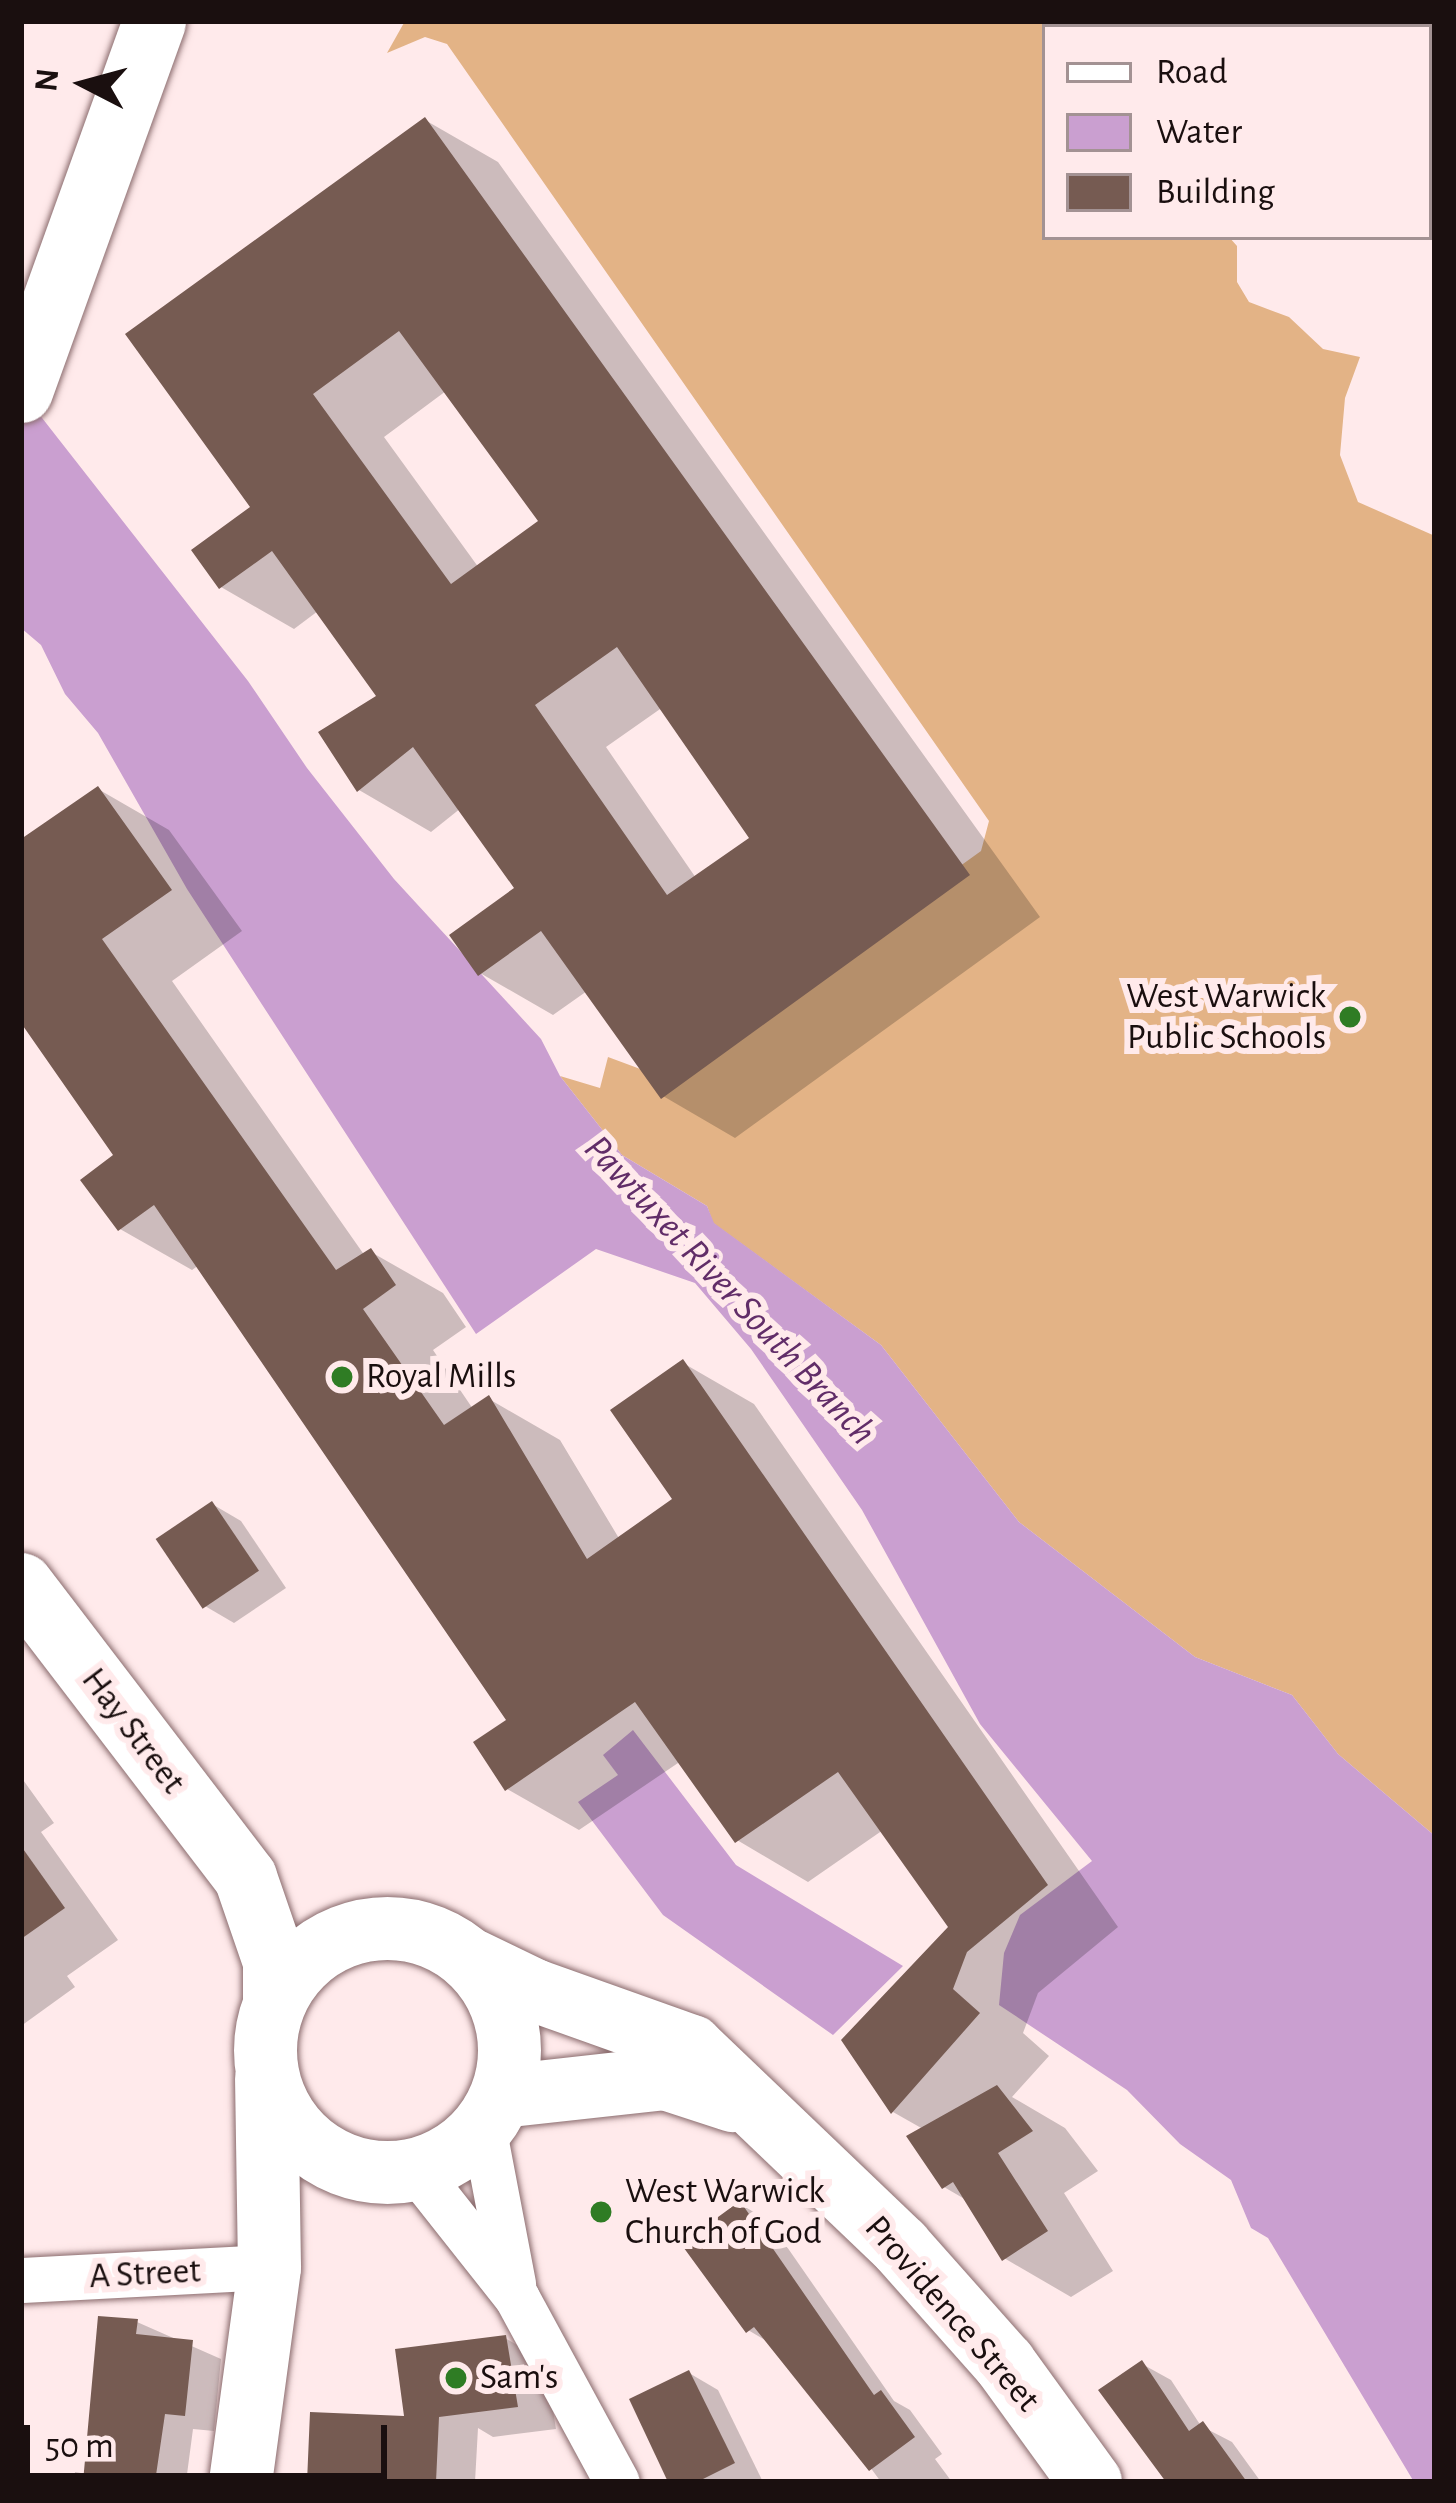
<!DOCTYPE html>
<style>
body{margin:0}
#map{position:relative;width:1456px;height:2503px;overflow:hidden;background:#ffeaeb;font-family:"Alegreya Sans",sans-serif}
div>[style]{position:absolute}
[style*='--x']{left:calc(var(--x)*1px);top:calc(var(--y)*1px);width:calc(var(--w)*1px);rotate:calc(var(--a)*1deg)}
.forest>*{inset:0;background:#e3b386}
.water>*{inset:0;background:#ca9fd0}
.shadow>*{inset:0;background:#0003}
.building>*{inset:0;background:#765b52;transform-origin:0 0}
.roads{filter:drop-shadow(0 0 3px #8b6c6e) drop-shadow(0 0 3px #8b6c6e)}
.minor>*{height:45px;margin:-22.5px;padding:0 22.5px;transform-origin:22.5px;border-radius:22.5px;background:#fff}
.secondary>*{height:63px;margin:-31.5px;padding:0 31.5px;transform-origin:31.5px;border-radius:31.5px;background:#fff}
.secondary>.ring{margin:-31.5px;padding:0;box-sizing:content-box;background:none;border:63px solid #fff;border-radius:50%}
.dots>*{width:33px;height:33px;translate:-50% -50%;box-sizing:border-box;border:6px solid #ffeaeb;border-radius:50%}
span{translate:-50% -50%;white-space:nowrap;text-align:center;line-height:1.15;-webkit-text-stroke:12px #ffeaeb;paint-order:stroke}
.poi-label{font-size:36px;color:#1a0f0f}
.right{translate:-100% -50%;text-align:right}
.left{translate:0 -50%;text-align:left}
.street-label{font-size:36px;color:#1a0f0f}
.water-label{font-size:39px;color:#612d68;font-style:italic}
.frame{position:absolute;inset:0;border:24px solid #1a0f0f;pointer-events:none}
.legend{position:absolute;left:1042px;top:24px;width:390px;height:216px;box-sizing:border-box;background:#ffeaeb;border:3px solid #a39293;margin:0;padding:15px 21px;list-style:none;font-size:36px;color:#1a0f0f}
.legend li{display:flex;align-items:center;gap:24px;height:60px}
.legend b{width:60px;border:3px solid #a39293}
.north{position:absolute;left:24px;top:24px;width:120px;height:120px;-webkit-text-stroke:9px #ffeaeb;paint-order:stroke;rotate:276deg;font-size:33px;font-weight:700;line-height:48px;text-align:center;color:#1a0f0f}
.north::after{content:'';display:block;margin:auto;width:42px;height:54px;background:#1a0f0f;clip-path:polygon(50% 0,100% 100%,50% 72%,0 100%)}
.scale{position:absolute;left:24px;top:2425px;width:363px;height:54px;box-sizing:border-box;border:6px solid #1a0f0f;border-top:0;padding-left:15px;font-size:36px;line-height:42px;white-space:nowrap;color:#1a0f0f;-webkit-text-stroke:9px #ffeaeb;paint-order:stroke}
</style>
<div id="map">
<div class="forest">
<div style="clip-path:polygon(405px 21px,1292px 21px,1286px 27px,1045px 27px,1045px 237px,1229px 237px,1237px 246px,1237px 282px,1249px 302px,1289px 317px,1323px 349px,1360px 357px,1345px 398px,1340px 455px,1358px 502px,1435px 536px,1435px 1836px,1338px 1754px,1292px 1695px,1195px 1657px,1019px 1522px,881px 1345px,713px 1223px,707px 1206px,622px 1155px,560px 1076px,600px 1088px,608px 1057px,643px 1070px,717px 1041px,981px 851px,989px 821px,447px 44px,425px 37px,387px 53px)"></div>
</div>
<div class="water">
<div style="clip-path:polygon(21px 367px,28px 400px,248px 681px,307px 768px,394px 879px,541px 1039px,560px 1076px,622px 1155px,707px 1206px,714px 1223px,881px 1345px,1019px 1522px,1195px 1657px,1292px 1695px,1338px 1754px,1435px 1836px,1435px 2482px,1414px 2482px,1268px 2238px,1251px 2228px,1231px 2180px,1180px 2144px,1127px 2090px,999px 2005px,1004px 1953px,1020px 1915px,1092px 1861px,980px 1724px,862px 1510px,751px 1349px,695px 1283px,596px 1249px,476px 1334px,187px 889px,98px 733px,65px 694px,41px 645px,21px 628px)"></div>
<div style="clip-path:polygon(633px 1730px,736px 1865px,903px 1966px,833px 2035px,663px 1915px,578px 1802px,618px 1775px,603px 1755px)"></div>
</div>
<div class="shadow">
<div style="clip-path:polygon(evenodd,425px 120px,498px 162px,1040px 917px,735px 1138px,663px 1096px,587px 991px,553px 1015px,480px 973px,518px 889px,461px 808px,431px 832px,359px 790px,380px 697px,318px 611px,294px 629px,221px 587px,425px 120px,446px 391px,542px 522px,479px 568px,384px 437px,446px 391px,425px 120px,663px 707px,753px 839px,696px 878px,606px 747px,663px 707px)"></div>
<div style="clip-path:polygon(98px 789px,169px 830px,242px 931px,172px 981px,365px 1256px,371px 1252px,443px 1293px,466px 1327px,433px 1350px,473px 1409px,489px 1399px,560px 1440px,620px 1540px,676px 1500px,683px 1363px,754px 1404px,1118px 1927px,1038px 1993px,1023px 2033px,1049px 2056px,1012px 2097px,1065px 2128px,1098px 2171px,1064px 2193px,1113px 2271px,1071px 2297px,1004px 2258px,968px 2201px,944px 2187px,923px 2129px,893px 2112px,952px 1927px,883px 1830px,808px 1882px,737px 1840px,681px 1761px,579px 1830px,507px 1789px,511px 1720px,199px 1265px,192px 1270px,120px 1229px,118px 1156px,21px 1018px,21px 843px)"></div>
<div style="clip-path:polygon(212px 1504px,241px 1521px,286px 1588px,234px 1623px,205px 1606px)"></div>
<div style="clip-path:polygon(21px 1777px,54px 1823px,41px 1832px,118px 1940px,67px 1976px,75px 1987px,21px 2026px)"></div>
<div style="clip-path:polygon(740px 2204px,769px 2221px,894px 2401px,910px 2410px,942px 2454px,935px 2459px,952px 2482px,881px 2482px,820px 2399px,770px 2343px,748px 2330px)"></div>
<div style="clip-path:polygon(137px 2322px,221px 2359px,214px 2431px,193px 2429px,186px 2482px,74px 2482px,75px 2472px,87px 2474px)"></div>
<div style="clip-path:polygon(505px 2338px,545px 2361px,556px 2429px,493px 2437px,478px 2428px,475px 2482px,310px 2482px,408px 2419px)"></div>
<div style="clip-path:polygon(1142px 2364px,1171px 2380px,1201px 2426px,1232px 2442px,1261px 2482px,1170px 2482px)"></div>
<div style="clip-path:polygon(689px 2373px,718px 2390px,762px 2480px,672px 2482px)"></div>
</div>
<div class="building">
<div style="clip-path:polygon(evenodd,425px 117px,970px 875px,661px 1099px,541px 931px,478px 976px,449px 935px,514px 888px,413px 747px,357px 792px,318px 732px,376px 696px,272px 551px,219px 589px,191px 550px,250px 507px,125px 334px,425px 117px,399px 331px,538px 521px,451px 584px,313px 394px,399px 331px,425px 117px,617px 647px,749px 838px,667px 895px,535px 705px,617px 647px)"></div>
<div style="clip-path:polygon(98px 786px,172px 890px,102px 939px,336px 1270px,371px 1248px,396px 1285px,363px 1309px,444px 1425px,489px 1395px,587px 1559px,672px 1499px,610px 1410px,683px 1359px,1048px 1885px,967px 1952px,953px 1989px,980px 2013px,891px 2114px,841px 2040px,948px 1927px,838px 1772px,735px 1843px,635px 1702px,505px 1791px,473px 1742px,506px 1720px,154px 1205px,118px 1231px,80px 1180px,113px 1155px,21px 1023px,21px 839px)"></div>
<div style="left:212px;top:1501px;width:84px;height:68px;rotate:56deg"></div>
<div style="clip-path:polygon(21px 1846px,65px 1908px,21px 1939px)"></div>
<div style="clip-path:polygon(997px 2085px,1033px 2131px,998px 2153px,1048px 2231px,1002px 2261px,953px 2182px,942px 2189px,906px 2136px)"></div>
<div style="clip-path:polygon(740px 2201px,874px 2395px,881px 2390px,915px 2437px,869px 2471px,754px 2327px,746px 2333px,681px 2244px)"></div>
<div style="clip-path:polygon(98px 2316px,138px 2319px,136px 2334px,193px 2340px,185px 2416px,165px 2414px,155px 2482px,83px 2482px)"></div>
<div style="clip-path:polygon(506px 2335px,518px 2407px,439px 2417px,436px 2482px,307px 2482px,310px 2412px,404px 2416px,395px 2349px)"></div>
<div style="clip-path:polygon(1142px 2360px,1189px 2431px,1203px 2421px,1247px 2482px,1166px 2482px,1098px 2390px)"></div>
<div style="clip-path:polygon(689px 2370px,735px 2463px,697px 2482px,668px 2482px,629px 2399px)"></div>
</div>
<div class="roads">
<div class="minor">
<div style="--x:483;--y:2126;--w:161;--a:79.2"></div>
<div style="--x:416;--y:2170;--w:163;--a:51.7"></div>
<div style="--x:517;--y:2298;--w:209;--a:61.5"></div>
<div style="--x:21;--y:2280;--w:248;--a:-3"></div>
</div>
<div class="secondary">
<div style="--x:21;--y:391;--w:393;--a:-70.2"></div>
<div style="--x:21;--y:1584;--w:369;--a:52.6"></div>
<div style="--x:245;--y:1877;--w:89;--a:71"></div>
<div style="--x:274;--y:1961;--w:41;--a:90"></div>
<div class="ring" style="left:265px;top:1928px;width:181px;height:181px"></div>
<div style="--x:472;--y:1960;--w:69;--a:25.8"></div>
<div style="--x:534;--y:1990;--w:167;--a:19.6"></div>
<div style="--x:691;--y:2046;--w:289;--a:43.7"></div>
<div style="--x:900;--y:2246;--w:157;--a:48.4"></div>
<div style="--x:1004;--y:2363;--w:147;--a:54.1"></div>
<div style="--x:501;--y:2096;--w:165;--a:-6.3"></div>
<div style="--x:665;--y:2078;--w:71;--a:18.2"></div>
<div style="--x:240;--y:2482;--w:217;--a:-82.3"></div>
<div style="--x:269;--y:2267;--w:189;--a:-90.9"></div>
</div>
</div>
<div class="dots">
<div style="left:1350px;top:1017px;background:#2f7c24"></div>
<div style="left:342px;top:1377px;background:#2f7c24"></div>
<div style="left:601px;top:2212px;background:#2f7c24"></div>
<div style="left:456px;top:2378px;background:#2f7c24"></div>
</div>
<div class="poi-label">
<span class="right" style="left:1326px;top:1017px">West Warwick<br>Public Schools</span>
<span class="left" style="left:366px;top:1377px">Royal Mills</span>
<span class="left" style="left:625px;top:2212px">West Warwick<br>Church of God</span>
<span class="left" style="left:480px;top:2378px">Sam's</span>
</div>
<div class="street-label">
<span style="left:133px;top:1731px;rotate:53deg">Hay Street</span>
<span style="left:145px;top:2274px;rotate:-3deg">A Street</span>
<span style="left:952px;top:2314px;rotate:49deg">Providence Street</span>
</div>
<div class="water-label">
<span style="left:729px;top:1291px;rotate:47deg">Pawtuxet River South Branch</span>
</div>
<div class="frame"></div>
<ul class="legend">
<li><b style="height:15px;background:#fff"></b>Road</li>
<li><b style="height:33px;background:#ca9fd0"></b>Water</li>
<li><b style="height:33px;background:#765b52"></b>Building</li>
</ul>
<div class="north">N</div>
<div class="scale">50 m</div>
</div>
